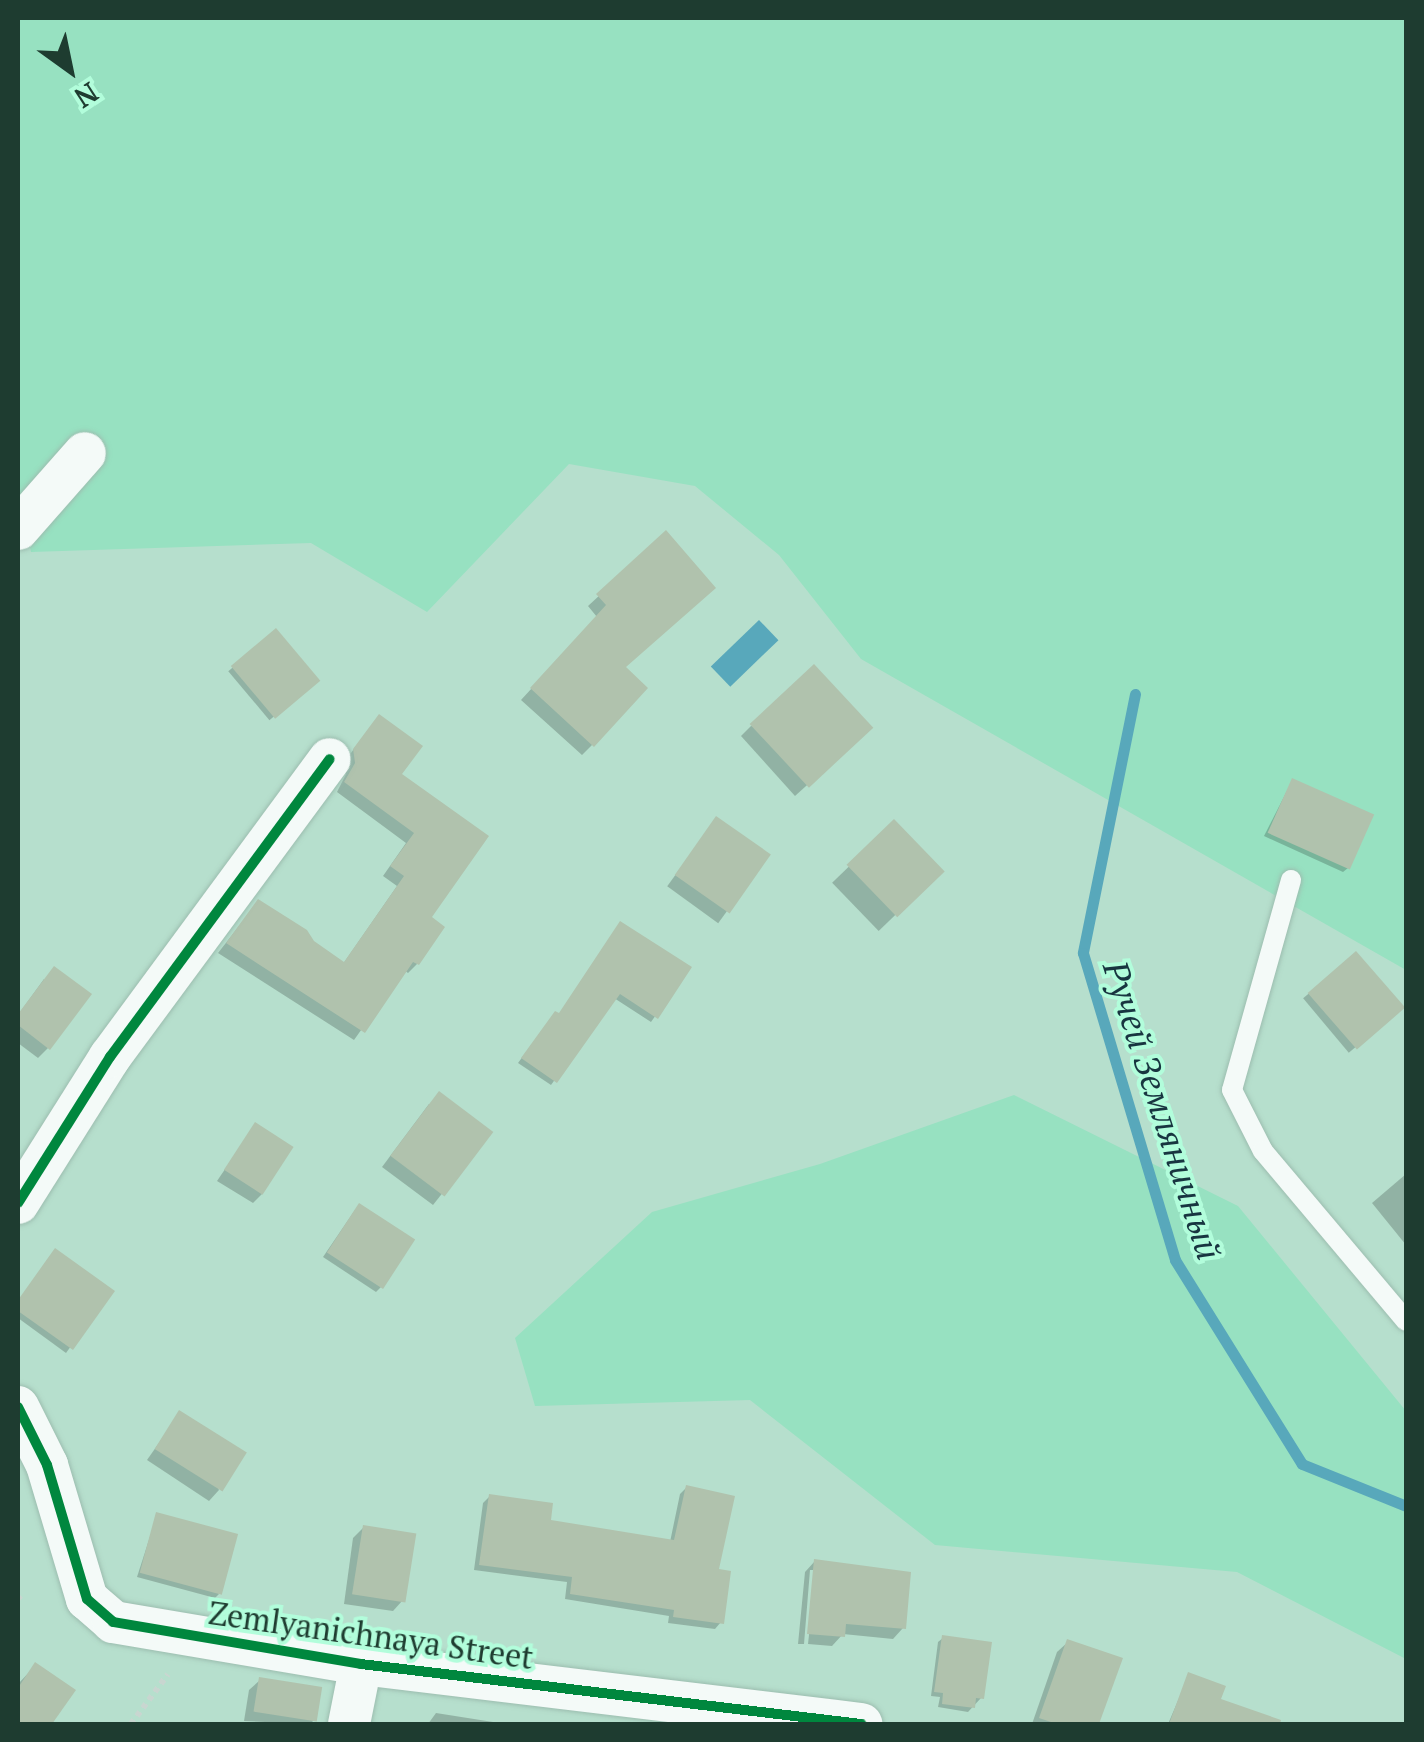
<!DOCTYPE html>
<meta charset="utf-8">
<style>
body{margin:0}
#map{position:relative;width:1424px;height:1742px;overflow:hidden;background:#b6dfcd;font-family:"PT Serif",serif}
div>[style]{position:absolute}
[style*='--x']{left:calc(var(--x)*1px);top:calc(var(--y)*1px);width:calc(var(--w)*1px);rotate:calc(var(--a)*1deg)}
.green>*{inset:0;background:#97e1c1}
.water>*{inset:0;background:#58a8bb;transform-origin:0 0}
.shadow>*{inset:0;background:#0003;transform-origin:0 0}
.stream>*{height:11px;margin:-5.5px;padding:0 5.5px;transform-origin:5.5px;border-radius:5.5px;background:#58a8bb}
.building>*{inset:0;background:#b0c2ad;transform-origin:0 0}
.path>*{height:6px;margin-top:-3px;transform-origin:0;background:repeating-linear-gradient(90deg,#c8d6d0 0 5px,transparent 0 10px)}
.roads{filter:drop-shadow(0 0 2px #9cbdaf) drop-shadow(0 0 2px #9cbdaf)}
.lane>*{height:20px;margin:-10px;padding:0 10px;transform-origin:10px;border-radius:10px;background:#f4faf8}
.street>*{height:42px;margin:-21px;padding:0 21px;transform-origin:21px;border-radius:21px;background:#f4faf8}
.cycleway>*{height:10px;margin:-5px;padding:0 5px;transform-origin:5px;border-radius:5px;background:#00873e}
span{translate:-50% -50%;white-space:nowrap;text-align:center;line-height:1.15;-webkit-text-stroke:8px #b2fddb;paint-order:stroke}
.street-label{font-size:32px;color:#1e3c30}
.water-label{font-size:35px;color:#183540;font-style:italic}
.frame{position:absolute;inset:0;border:20px solid #1e3c30;pointer-events:none}
.north{position:absolute;left:20px;top:20px;width:100px;height:100px;-webkit-text-stroke:8px #b2fddb;paint-order:stroke;rotate:147deg;font-size:28px;font-weight:700;line-height:40px;text-align:center;color:#1e3c30}
.north::after{content:'';display:block;margin:auto;width:35px;height:45px;background:#1e3c30;clip-path:polygon(50% 0,100% 100%,50% 72%,0 100%)}
</style>
<div id="map">
<div class="green">
<div style="clip-path:polygon(18px 18px,1406px 18px,1406px 970px,861px 659px,779px 555px,695px 486px,569px 464px,427px 612px,311px 543px,31px 552px,18px 487px)"></div>
<div style="clip-path:polygon(1014px 1095px,1238px 1206px,1406px 1411px,1406px 1659px,1237px 1572px,935px 1545px,750px 1400px,535px 1406px,515px 1338px,652px 1212px,820px 1164px)"></div>
</div>
<div class="water">
<div style="left:759px;top:620px;width:28px;height:67px;rotate:46deg"></div>
</div>
<div class="shadow">
<div style="clip-path:polygon(666px 534px,623px 668px,592px 745px,582px 755px,521px 700px,597px 617px,588px 606px)"></div>
<div style="left:275px;top:632px;width:64px;height:61px;rotate:50deg"></div>
<div style="clip-path:polygon(371px 726px,399px 775px,486px 836px,428px 918px,417px 964px,408px 973px,404px 970px,354px 1040px,218px 953px,258px 902px,343px 964px,397px 886px,383px 876px,406px 843px,337px 792px,346px 774px,345px 761px)"></div>
<div style="clip-path:polygon(751px 726px,859px 738px,795px 796px,741px 736px)"></div>
<div style="clip-path:polygon(1292px 781px,1348px 868px,1343px 872px,1264px 836px)"></div>
<div style="left:716px;top:819px;width:63px;height:83px;rotate:36deg"></div>
<div style="left:894px;top:823px;width:67px;height:86px;rotate:46deg"></div>
<div style="left:1356px;top:954px;width:71px;height:69px;rotate:50deg"></div>
<div style="clip-path:polygon(689px 968px,651px 1022px,614px 998px,551px 1085px,518px 1063px,551px 1018px)"></div>
<div style="clip-path:polygon(44px 979px,48px 1048px,38px 1058px,18px 1043px,18px 1015px)"></div>
<div style="clip-path:polygon(429px 1104px,490px 1133px,433px 1205px,382px 1167px)"></div>
<div style="clip-path:polygon(255px 1125px,263px 1193px,253px 1203px,217px 1181px)"></div>
<div style="clip-path:polygon(1406px 1174px,1406px 1245px,1372px 1203px)"></div>
<div style="clip-path:polygon(355px 1210px,381px 1287px,376px 1292px,323px 1257px)"></div>
<div style="clip-path:polygon(50px 1256px,111px 1291px,66px 1353px,18px 1318px,18px 1302px)"></div>
<div style="clip-path:polygon(180px 1413px,219px 1490px,209px 1501px,147px 1460px)"></div>
<div style="clip-path:polygon(686px 1488px,716px 1571px,721px 1622px,715px 1629px,668px 1623px,669px 1616px,565px 1599px,567px 1582px,474px 1570px,483px 1503px,490px 1496px,548px 1522px,670px 1542px,680px 1494px)"></div>
<div style="clip-path:polygon(157px 1515px,219px 1594px,215px 1598px,137px 1577px)"></div>
<div style="clip-path:polygon(364px 1527px,403px 1600px,393px 1611px,344px 1604px,353px 1538px)"></div>
<div style="clip-path:polygon(815px 1561px,903px 1628px,893px 1639px,843px 1634px,832px 1646px,808px 1644px,816px 1570px,810px 1570px,804px 1644px,798px 1644px,805px 1572px)"></div>
<div style="clip-path:polygon(943px 1638px,981px 1698px,968px 1712px,938px 1707px,940px 1697px,931px 1696px,938px 1642px)"></div>
<div style="clip-path:polygon(1068px 1642px,1119px 1660px,1097px 1724px,1032px 1724px,1057px 1652px)"></div>
<div style="clip-path:polygon(35px 1666px,72px 1691px,49px 1724px,18px 1724px,18px 1684px)"></div>
<div style="clip-path:polygon(1189px 1675px,1218px 1700px,1267px 1724px,1168px 1724px)"></div>
<div style="clip-path:polygon(260px 1680px,314px 1720px,310px 1724px,244px 1721px,249px 1690px)"></div>
<div style="clip-path:polygon(436px 1713px,493px 1722px,493px 1724px,428px 1724px)"></div>
</div>
<div class="stream">
<div style="--x:1135;--y:694;--w:264;--a:101.4"></div>
<div style="--x:1083;--y:953;--w:320;--a:73.3"></div>
<div style="--x:1175;--y:1260;--w:240;--a:58.1"></div>
<div style="--x:1302;--y:1464;--w:112;--a:22"></div>
</div>
<div class="building">
<div style="clip-path:polygon(666px 530px,716px 588px,626px 667px,648px 688px,594px 747px,530px 688px,606px 605px,596px 594px)"></div>
<div style="left:276px;top:628px;width:69px;height:59px;rotate:50deg"></div>
<div style="left:814px;top:664px;width:87px;height:88px;rotate:47deg"></div>
<div style="clip-path:polygon(379px 714px,423px 746px,402px 774px,489px 836px,432px 917px,445px 927px,419px 965px,413px 962px,365px 1033px,226px 943px,258px 899px,307px 930px,314px 941px,344px 962px,404px 876px,390px 866px,414px 833px,344px 782px,355px 763px,353px 749px)"></div>
<div style="left:1292px;top:778px;width:90px;height:60px;rotate:24deg"></div>
<div style="left:716px;top:816px;width:67px;height:72px;rotate:35deg"></div>
<div style="left:894px;top:819px;width:73px;height:66px;rotate:46deg"></div>
<div style="clip-path:polygon(620px 921px,692px 967px,658px 1019px,620px 994px,557px 1083px,521px 1058px,555px 1011px,559px 1013px)"></div>
<div style="left:1356px;top:951px;width:75px;height:64px;rotate:49deg"></div>
<div style="clip-path:polygon(54px 966px,92px 994px,50px 1050px,18px 1025px,18px 1014px)"></div>
<div style="left:439px;top:1091px;width:68px;height:81px;rotate:37deg"></div>
<div style="left:255px;top:1122px;width:46px;height:57px;rotate:33deg"></div>
<div style="left:359px;top:1203px;width:67px;height:59px;rotate:33deg"></div>
<div style="clip-path:polygon(55px 1248px,115px 1291px,73px 1350px,18px 1311px,18px 1300px)"></div>
<div style="left:179px;top:1410px;width:80px;height:46px;rotate:32deg"></div>
<div style="clip-path:polygon(686px 1485px,735px 1496px,719px 1569px,731px 1571px,724px 1624px,673px 1617px,674px 1610px,570px 1594px,572px 1577px,479px 1565px,489px 1494px,553px 1503px,551px 1520px,674px 1540px)"></div>
<div style="left:156px;top:1512px;width:85px;height:63px;rotate:15deg"></div>
<div style="left:363px;top:1525px;width:54px;height:70px;rotate:9deg"></div>
<div style="clip-path:polygon(814px 1559px,911px 1572px,906px 1629px,846px 1624px,845px 1637px,807px 1634px)"></div>
<div style="clip-path:polygon(942px 1635px,992px 1642px,984px 1699px,976px 1698px,975px 1708px,942px 1704px,943px 1693px,934px 1692px)"></div>
<div style="clip-path:polygon(1067px 1639px,1123px 1658px,1099px 1724px,1057px 1724px,1039px 1718px)"></div>
<div style="clip-path:polygon(35px 1662px,76px 1690px,52px 1724px,18px 1724px,18px 1688px)"></div>
<div style="clip-path:polygon(1188px 1672px,1226px 1686px,1221px 1699px,1281px 1720px,1280px 1724px,1169px 1724px)"></div>
<div style="left:259px;top:1677px;width:64px;height:35px;rotate:9deg"></div>
</div>
<div class="path">
<div style="--x:18;--y:1597;--w:4;--a:45"></div>
<div style="--x:131;--y:1724;--w:62;--a:-53.5"></div>
</div>
<div class="roads">
<div class="lane">
<div style="--x:1291;--y:880;--w:218;--a:105.7"></div>
<div style="--x:1232;--y:1090;--w:68;--a:63.1"></div>
<div style="--x:1263;--y:1151;--w:222;--a:49.9"></div>
</div>
<div class="street">
<div style="--x:18;--y:529;--w:101;--a:-48.6"></div>
<div style="--x:18;--y:1203;--w:173;--a:-57.8"></div>
<div style="--x:110;--y:1057;--w:370;--a:-53.6"></div>
<div style="--x:18;--y:1407;--w:65;--a:63.4"></div>
<div style="--x:47;--y:1465;--w:140;--a:73.4"></div>
<div style="--x:87;--y:1599;--w:35;--a:41"></div>
<div style="--x:113;--y:1622;--w:252;--a:9.6"></div>
<div style="--x:361;--y:1664;--w:504;--a:6.84"></div>
<div style="--x:349;--y:1724;--w:61;--a:-78.7"></div>
</div>
</div>
<div class="cycleway">
<div style="--x:18;--y:1203;--w:173;--a:-57.8"></div>
<div style="--x:110;--y:1057;--w:370;--a:-53.6"></div>
<div style="--x:18;--y:1407;--w:65;--a:63.4"></div>
<div style="--x:47;--y:1465;--w:140;--a:73.4"></div>
<div style="--x:87;--y:1599;--w:35;--a:41"></div>
<div style="--x:113;--y:1622;--w:252;--a:9.6"></div>
<div style="--x:361;--y:1664;--w:504;--a:6.84"></div>
</div>
<div class="street-label">
<span style="left:371px;top:1635px;rotate:8deg">Zemlyanichnaya Street</span>
</div>
<div class="water-label">
<span style="left:1163px;top:1110px;rotate:72deg">Ручей Земляничный</span>
</div>
<div class="frame"></div>
<div class="north">N</div>
</div>
